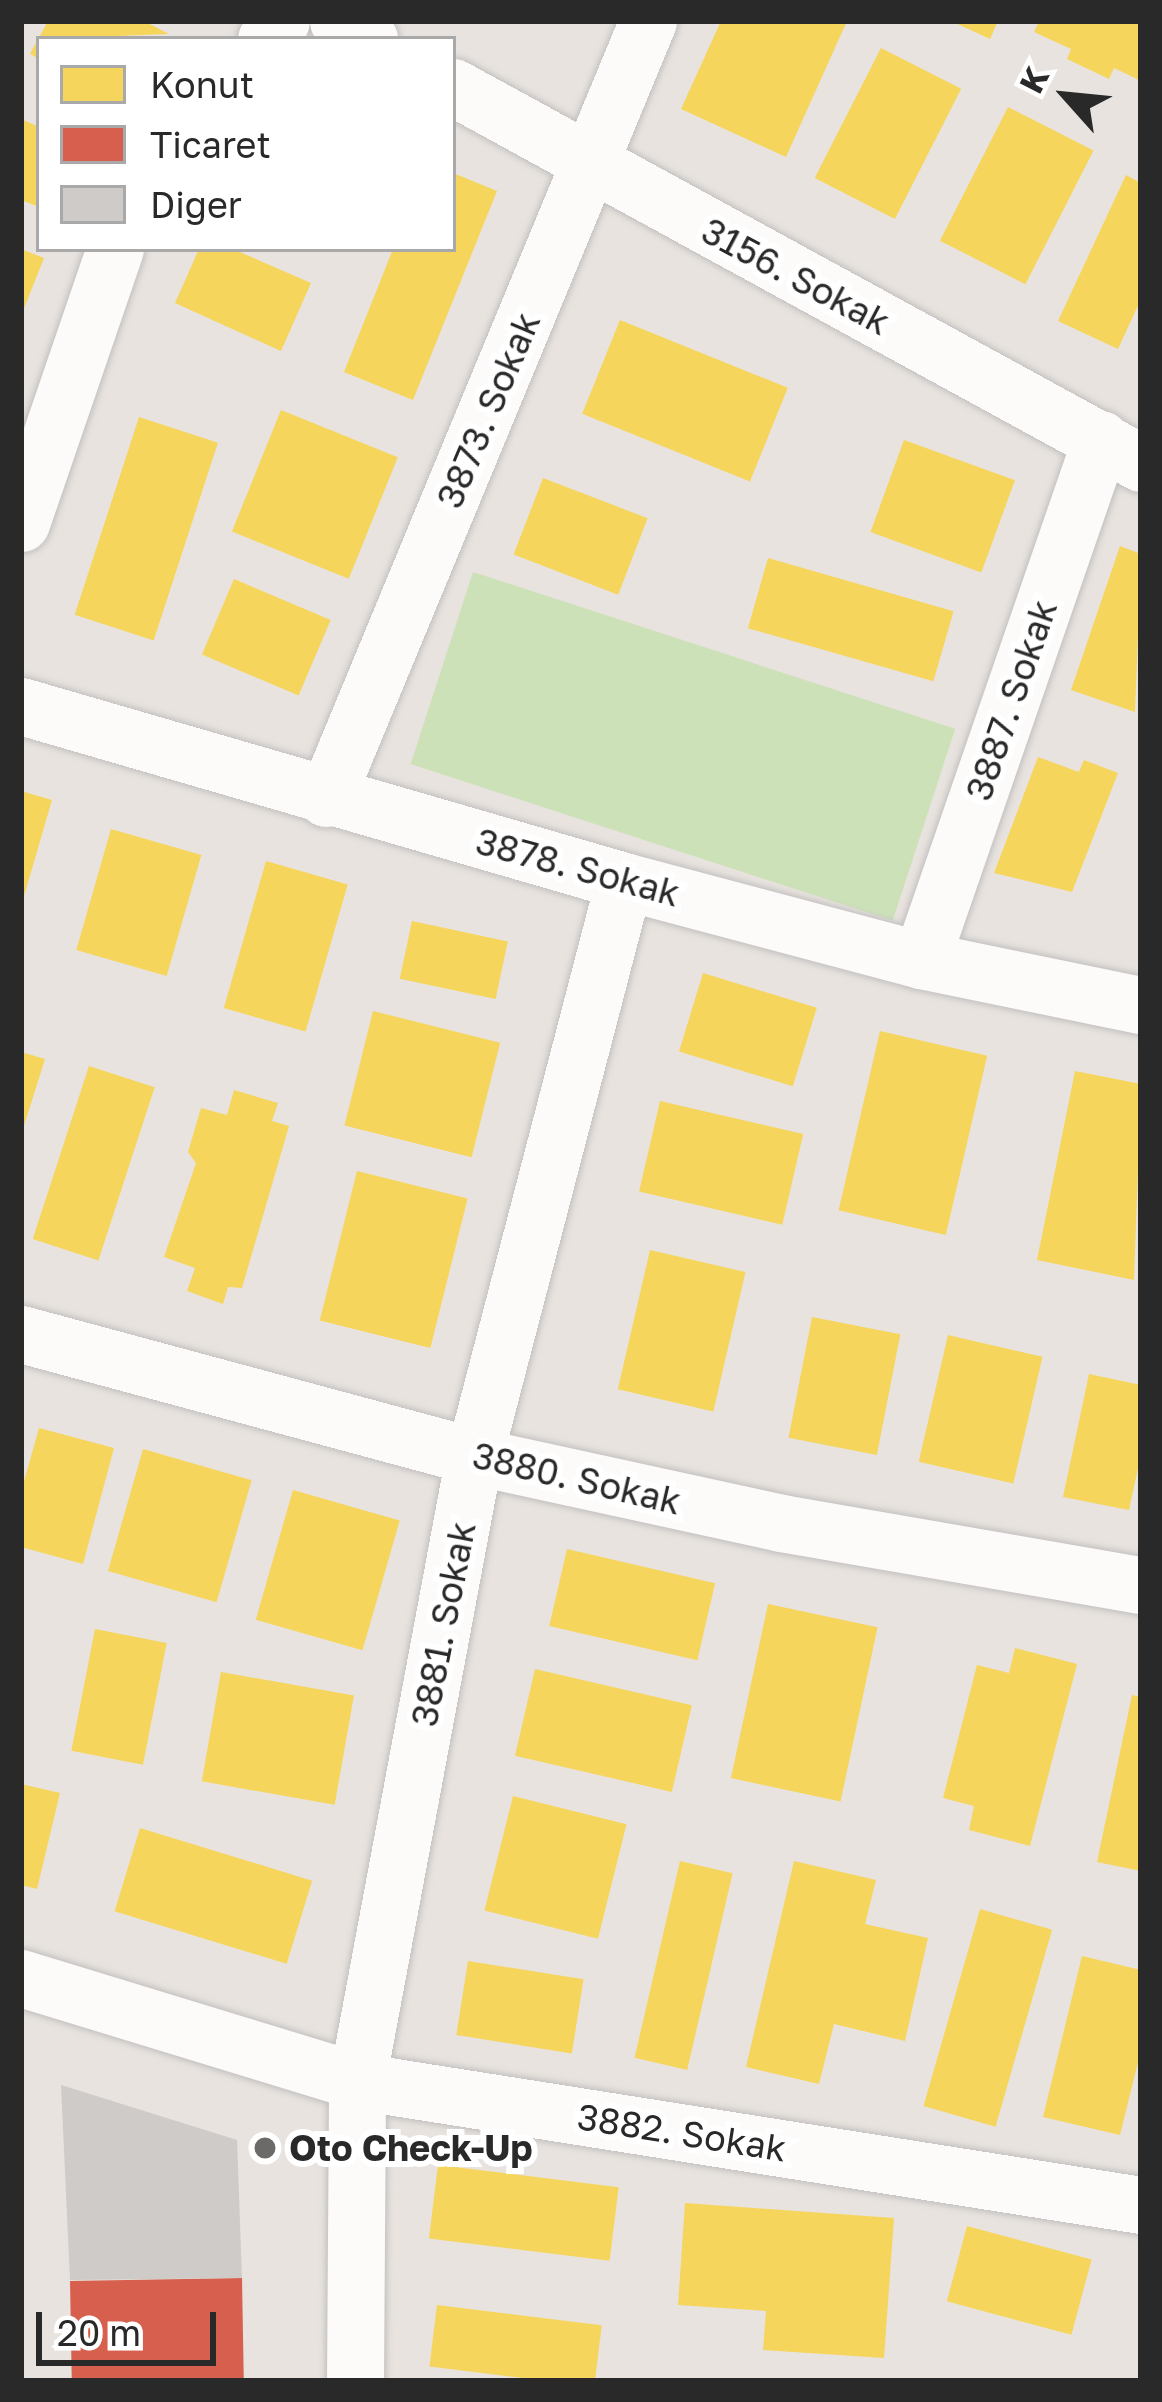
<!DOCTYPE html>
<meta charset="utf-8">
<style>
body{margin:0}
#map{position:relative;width:1162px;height:2402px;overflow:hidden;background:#e8e3de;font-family:"Golos Text",sans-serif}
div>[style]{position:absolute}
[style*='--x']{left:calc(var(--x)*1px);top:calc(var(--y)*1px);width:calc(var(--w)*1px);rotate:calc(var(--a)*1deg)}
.green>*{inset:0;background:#cde1b9;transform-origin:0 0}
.homes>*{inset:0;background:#f6d55c;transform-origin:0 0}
.shops>*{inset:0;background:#d6604d;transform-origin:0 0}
.building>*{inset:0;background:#cecbc8}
.roads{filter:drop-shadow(0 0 3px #c2c0c0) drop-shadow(0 0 3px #c2c0c0)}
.minor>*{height:57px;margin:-28.5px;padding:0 28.5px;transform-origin:28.5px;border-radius:28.5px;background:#fcfbfa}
.dots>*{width:33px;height:33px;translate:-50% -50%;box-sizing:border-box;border:6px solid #fff;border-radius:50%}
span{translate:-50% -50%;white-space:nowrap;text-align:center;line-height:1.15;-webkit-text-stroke:12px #fff;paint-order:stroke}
.street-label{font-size:36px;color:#292929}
.poi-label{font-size:36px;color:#292929;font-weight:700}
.left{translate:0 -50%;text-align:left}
.frame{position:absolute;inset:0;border:24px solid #292929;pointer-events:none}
.legend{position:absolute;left:36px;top:36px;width:420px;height:216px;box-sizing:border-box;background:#fff;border:3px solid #a9a9a9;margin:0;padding:15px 21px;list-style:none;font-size:36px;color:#292929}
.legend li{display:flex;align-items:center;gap:24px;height:60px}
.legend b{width:60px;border:3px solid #a9a9a9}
.north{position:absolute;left:1006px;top:36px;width:120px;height:120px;-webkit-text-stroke:9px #fff;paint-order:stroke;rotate:297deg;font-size:33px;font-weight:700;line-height:48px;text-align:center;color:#292929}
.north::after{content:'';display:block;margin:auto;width:42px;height:54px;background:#292929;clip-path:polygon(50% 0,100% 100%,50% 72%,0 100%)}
.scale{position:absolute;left:36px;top:2312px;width:180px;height:54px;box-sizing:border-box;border:6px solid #292929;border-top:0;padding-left:15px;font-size:36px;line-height:42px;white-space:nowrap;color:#292929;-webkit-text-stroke:9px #fff;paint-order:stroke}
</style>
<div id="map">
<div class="green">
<div style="left:473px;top:572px;width:507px;height:202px;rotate:18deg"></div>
</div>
<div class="homes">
<div style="clip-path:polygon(48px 21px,144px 21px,169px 34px,39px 39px,39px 59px,30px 54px)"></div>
<div style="clip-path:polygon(721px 21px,847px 21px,786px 157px,681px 109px)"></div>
<div style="clip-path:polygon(951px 21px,998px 21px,990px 39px)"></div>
<div style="clip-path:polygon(1039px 21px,1141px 21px,1141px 81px,1114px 68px,1109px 79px,1067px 59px,1071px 49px,1034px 32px)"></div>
<div style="left:881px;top:48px;width:90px;height:146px;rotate:27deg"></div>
<div style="left:1008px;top:107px;width:96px;height:150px;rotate:27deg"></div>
<div style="clip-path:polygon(21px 119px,39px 127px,39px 207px,21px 200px)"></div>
<div style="clip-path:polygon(453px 173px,497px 191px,413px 400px,344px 372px,393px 249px,453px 249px)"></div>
<div style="clip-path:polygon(1126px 175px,1141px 183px,1141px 299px,1118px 349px,1058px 321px)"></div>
<div style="clip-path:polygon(21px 249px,44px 258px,21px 316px)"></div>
<div style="clip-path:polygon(199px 249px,233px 249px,311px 283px,281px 351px,175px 303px)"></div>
<div style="left:620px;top:320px;width:181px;height:101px;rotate:22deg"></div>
<div style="left:281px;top:410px;width:126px;height:131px;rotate:22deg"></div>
<div style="left:139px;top:417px;width:83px;height:208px;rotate:18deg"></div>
<div style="left:904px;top:440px;width:118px;height:98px;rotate:20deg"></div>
<div style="left:543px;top:478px;width:112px;height:82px;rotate:21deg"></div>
<div style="clip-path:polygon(1120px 546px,1141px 554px,1135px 712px,1071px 690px)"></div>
<div style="left:768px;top:558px;width:193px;height:73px;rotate:16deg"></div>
<div style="left:234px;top:579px;width:105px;height:82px;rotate:23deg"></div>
<div style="clip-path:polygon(1038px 757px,1079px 772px,1084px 760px,1118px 773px,1072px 892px,994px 873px)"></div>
<div style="clip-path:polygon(21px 791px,52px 800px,22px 903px,21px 902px)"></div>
<div style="left:111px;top:829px;width:94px;height:126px;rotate:16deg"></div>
<div style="left:266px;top:861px;width:85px;height:153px;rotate:16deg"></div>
<div style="left:412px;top:921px;width:98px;height:59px;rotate:12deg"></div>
<div style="left:703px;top:973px;width:119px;height:82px;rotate:17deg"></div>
<div style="left:373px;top:1011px;width:131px;height:118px;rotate:14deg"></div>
<div style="left:880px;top:1031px;width:110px;height:184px;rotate:13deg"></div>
<div style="clip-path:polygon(21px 1052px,45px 1059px,22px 1132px,21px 1132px)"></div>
<div style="left:89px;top:1066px;width:69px;height:182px;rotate:18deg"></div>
<div style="clip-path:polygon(1075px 1071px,1141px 1084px,1134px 1280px,1037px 1260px)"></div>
<div style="clip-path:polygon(234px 1090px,278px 1103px,272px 1121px,289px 1126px,242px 1288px,228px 1287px,223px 1304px,187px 1291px,195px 1268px,164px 1257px,196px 1163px,188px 1152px,201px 1108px,227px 1115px)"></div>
<div style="left:660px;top:1101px;width:147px;height:93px;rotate:13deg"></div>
<div style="left:357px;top:1171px;width:114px;height:154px;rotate:14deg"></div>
<div style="left:650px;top:1250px;width:98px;height:143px;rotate:13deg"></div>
<div style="left:812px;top:1317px;width:90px;height:123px;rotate:11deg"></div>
<div style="left:948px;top:1335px;width:97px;height:130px;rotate:13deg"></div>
<div style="clip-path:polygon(1089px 1374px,1141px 1385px,1141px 1454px,1129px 1510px,1063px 1497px)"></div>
<div style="clip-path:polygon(39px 1428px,114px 1448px,83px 1564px,21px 1547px,21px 1492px)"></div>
<div style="left:143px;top:1449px;width:113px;height:127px;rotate:16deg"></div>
<div style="left:293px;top:1490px;width:111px;height:135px;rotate:16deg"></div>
<div style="left:567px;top:1549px;width:152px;height:79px;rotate:13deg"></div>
<div style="left:768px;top:1604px;width:112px;height:178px;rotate:12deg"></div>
<div style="left:95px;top:1629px;width:73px;height:124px;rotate:11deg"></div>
<div style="clip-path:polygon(1015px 1648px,1077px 1664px,1030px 1846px,969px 1830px,974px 1806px,943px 1798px,977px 1665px,1009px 1673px)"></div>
<div style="left:535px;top:1669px;width:161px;height:89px;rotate:13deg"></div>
<div style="left:221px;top:1672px;width:135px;height:111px;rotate:10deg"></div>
<div style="clip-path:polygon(1132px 1695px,1141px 1697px,1141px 1871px,1097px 1862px)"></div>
<div style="clip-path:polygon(21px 1784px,60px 1793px,37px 1889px,21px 1885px)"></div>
<div style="left:513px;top:1796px;width:117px;height:118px;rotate:14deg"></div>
<div style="left:140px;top:1828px;width:180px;height:87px;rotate:17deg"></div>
<div style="left:680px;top:1861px;width:54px;height:202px;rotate:13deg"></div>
<div style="clip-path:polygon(794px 1861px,876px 1880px,865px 1924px,928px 1938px,905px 2041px,834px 2024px,819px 2084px,746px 2067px)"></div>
<div style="left:980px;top:1909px;width:75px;height:205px;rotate:16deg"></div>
<div style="clip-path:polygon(1082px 1956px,1141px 1970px,1141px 2050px,1120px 2135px,1043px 2117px)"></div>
<div style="left:468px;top:1961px;width:117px;height:75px;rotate:9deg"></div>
<div style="left:438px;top:2165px;width:182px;height:74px;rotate:7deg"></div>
<div style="clip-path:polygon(685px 2203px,894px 2218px,884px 2358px,763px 2350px,766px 2311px,678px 2305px)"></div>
<div style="left:967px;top:2226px;width:129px;height:78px;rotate:15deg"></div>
<div style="left:437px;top:2305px;width:166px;height:62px;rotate:7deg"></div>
</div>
<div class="shops">
<div style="left:242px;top:2278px;width:103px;height:172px;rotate:89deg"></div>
</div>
<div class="building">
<div style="clip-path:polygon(61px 2085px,237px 2140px,242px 2278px,70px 2280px)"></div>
</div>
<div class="roads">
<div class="minor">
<div style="--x:338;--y:21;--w:36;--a:30"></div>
<div style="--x:266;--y:39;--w:23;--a:-50"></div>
<div style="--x:453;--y:87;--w:784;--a:28.66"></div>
<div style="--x:21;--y:523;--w:290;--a:-71.1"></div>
<div style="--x:21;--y:706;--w:628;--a:16.18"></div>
<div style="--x:624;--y:881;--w:307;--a:14.9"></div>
<div style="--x:921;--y:960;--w:225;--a:11.6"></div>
<div style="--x:326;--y:798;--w:841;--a:-67.49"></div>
<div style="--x:921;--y:960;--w:551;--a:-70.94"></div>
<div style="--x:21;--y:1334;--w:469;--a:15.1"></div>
<div style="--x:474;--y:1456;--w:314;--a:12.3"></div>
<div style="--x:781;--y:1523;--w:365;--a:9.8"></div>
<div style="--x:21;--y:1978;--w:351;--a:17"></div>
<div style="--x:357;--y:2081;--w:794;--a:8.99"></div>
<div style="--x:355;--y:2381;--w:300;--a:-89.6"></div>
<div style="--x:357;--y:2081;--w:636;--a:-79.4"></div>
<div style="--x:474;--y:1456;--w:594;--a:-75.38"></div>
</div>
</div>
<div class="dots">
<div style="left:265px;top:2148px;background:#6c6a68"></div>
</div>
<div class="street-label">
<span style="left:796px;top:276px;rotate:28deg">3156. Sokak</span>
<span style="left:488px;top:410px;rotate:-67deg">3873. Sokak</span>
<span style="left:1011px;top:700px;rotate:-71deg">3887. Sokak</span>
<span style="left:578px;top:867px;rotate:15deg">3878. Sokak</span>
<span style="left:577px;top:1478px;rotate:13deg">3880. Sokak</span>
<span style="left:443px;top:1624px;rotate:-79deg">3881. Sokak</span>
<span style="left:682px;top:2132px;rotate:9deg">3882. Sokak</span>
</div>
<div class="poi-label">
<span class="left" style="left:289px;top:2148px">Oto Check-Up</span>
</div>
<div class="frame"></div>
<ul class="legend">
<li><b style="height:33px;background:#f6d55c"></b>Konut</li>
<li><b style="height:33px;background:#d6604d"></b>Ticaret</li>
<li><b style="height:33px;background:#cecbc8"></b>Diğer</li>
</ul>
<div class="north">K</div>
<div class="scale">20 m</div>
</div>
